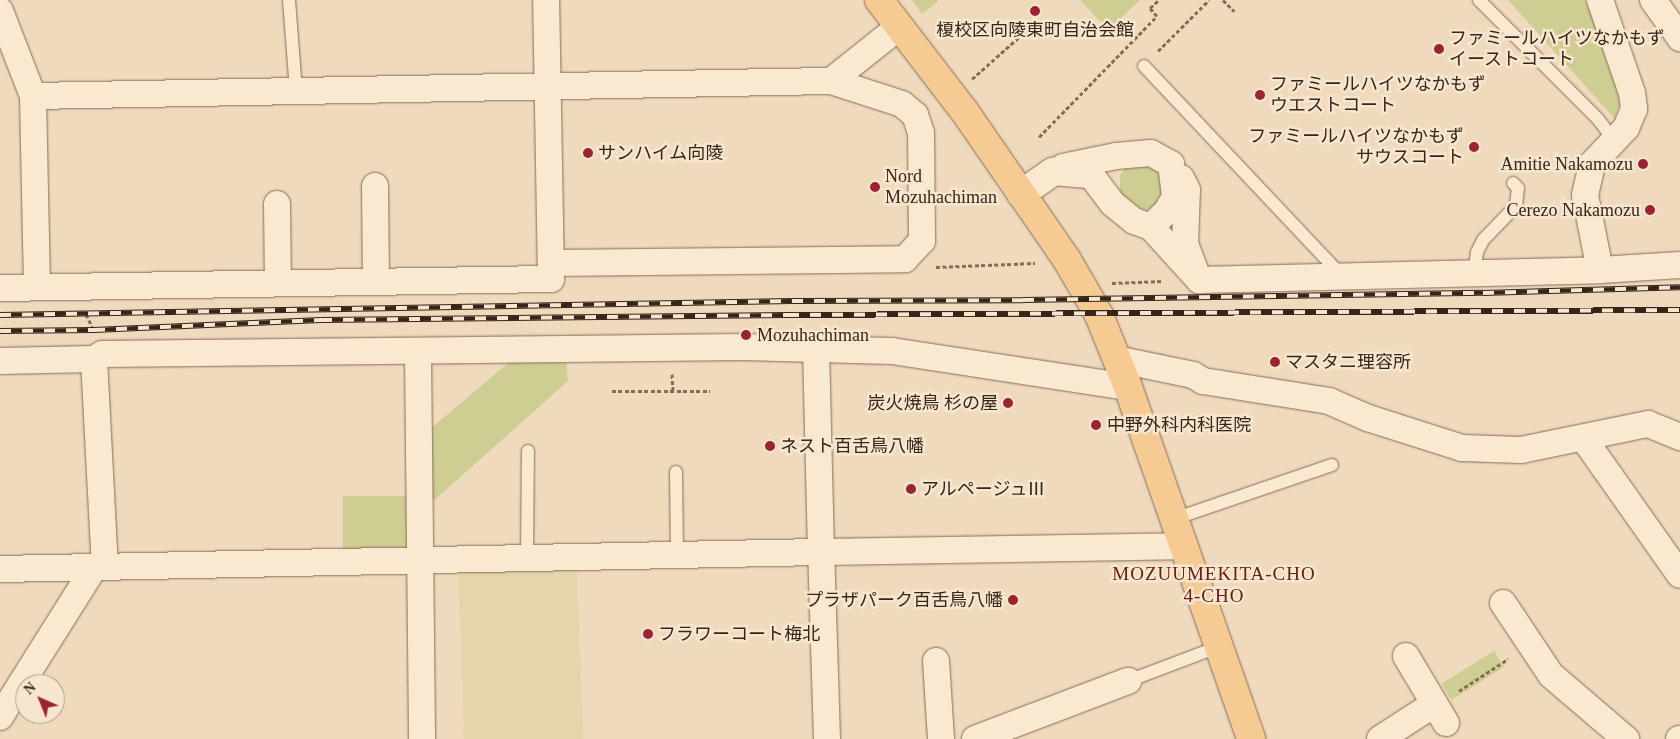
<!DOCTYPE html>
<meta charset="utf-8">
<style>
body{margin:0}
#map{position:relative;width:1680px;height:739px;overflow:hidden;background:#efdabe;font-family:"Times New Roman","Noto Sans JP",serif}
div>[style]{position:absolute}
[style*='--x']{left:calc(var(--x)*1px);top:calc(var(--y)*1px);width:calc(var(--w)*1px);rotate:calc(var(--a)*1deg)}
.farmland>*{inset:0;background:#e5d5ab;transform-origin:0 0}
.green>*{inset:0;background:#cecd92;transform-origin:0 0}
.path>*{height:3px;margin-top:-1.5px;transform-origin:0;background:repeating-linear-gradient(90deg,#886b56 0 4px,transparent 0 6.5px)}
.roads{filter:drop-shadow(0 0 1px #886b56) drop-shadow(0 0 1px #886b56)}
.lane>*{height:12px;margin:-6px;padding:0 6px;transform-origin:6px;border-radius:6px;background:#fae9d1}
.street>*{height:26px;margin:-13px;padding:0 13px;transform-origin:13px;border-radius:13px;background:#fae9d1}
.secondary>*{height:28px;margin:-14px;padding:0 14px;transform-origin:14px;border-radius:14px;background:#fae9d1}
.primary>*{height:28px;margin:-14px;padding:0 14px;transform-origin:14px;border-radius:14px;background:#f5ca93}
.rail>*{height:5.5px;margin-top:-2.75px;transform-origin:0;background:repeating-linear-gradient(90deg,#f7e6ce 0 11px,#37251b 0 22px);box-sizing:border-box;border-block:1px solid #37251b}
.dots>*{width:14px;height:14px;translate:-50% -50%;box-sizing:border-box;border:2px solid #f7e6ce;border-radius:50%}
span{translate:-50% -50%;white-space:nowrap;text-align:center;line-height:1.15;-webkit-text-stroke:5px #f7e6ce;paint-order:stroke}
.poi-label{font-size:18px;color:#37251b}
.left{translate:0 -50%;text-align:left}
.right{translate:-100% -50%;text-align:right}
.neighbourhood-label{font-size:19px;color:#652019;letter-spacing:1px}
.north{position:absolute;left:15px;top:674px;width:50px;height:50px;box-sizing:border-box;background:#f7e6ce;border:1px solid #aa9986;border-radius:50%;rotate:316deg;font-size:14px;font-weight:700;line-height:20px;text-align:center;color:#37251b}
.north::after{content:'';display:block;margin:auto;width:18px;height:22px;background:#9a2433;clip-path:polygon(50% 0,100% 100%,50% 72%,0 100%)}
</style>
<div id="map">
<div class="farmland">
<div style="left:577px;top:566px;width:173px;height:119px;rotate:88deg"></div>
</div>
<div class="green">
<div style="clip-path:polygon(912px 0,939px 0,922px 14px)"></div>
<div style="clip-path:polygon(1080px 0,1140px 0,1121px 18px,1127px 24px,1114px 36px)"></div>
<div style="clip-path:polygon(1508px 0,1585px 0,1609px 57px,1620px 101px,1615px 119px)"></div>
<div style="clip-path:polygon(1154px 162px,1169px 188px,1155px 208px,1138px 210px,1120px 193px,1120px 175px,1125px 168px)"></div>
<div style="clip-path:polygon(566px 357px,568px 381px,431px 503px,429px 430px,514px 358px)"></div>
<div style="left:343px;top:496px;width:64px;height:55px"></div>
<div style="left:1494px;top:651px;width:19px;height:62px;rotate:58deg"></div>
</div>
<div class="path">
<div style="--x:1223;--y:0;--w:16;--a:45"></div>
<div style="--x:1158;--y:51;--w:72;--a:-45"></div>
<div style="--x:972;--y:79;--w:74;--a:-41.7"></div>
<div style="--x:1039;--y:137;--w:169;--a:-45.7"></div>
<div style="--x:1157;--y:16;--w:11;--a:-131"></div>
<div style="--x:1150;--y:8;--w:12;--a:-42"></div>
<div style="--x:936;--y:267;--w:99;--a:-2.3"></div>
<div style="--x:1112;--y:283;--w:52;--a:-2.2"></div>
<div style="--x:86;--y:314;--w:17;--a:65"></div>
<div style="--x:672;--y:374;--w:17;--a:87"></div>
<div style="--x:612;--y:391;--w:98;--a:0"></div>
<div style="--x:1459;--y:691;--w:59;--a:-33.1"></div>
</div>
<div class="roads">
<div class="lane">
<div style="--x:289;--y:0;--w:91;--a:85.6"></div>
<div style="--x:1479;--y:0;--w:168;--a:45"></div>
<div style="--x:1598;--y:119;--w:26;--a:53"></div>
<div style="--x:1144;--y:66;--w:287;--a:46.7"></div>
<div style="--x:1474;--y:272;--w:20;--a:-81"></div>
<div style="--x:1477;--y:252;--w:13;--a:-63"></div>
<div style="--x:1483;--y:240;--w:47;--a:-45.9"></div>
<div style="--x:1516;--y:206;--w:18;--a:-84"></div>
<div style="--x:1518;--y:188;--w:7;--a:-135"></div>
<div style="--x:676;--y:472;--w:84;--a:89.3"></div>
<div style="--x:1174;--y:519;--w:167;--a:-18.9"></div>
<div style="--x:527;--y:557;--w:106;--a:-89.5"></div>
<div style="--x:1128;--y:681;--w:96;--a:-20.7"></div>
</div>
<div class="street">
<div style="--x:1653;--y:0;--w:47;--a:54.6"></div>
<div style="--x:0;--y:11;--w:91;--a:68.8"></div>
<div style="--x:33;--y:96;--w:191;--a:88.8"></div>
<div style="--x:33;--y:96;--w:798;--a:-1.08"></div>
<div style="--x:831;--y:81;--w:87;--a:-38.5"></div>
<div style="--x:1063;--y:167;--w:54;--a:-11.7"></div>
<div style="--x:1116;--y:156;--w:35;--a:-5"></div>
<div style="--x:1151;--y:153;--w:23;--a:29"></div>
<div style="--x:1171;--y:164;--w:33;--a:83"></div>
<div style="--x:1175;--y:197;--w:16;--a:120"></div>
<div style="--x:1167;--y:211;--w:23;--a:135"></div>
<div style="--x:1053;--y:172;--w:38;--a:5"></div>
<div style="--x:1091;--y:175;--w:36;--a:53"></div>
<div style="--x:1113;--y:204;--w:27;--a:39"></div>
<div style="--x:1134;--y:221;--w:18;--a:19"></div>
<div style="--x:1151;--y:227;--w:72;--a:47.8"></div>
<div style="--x:1199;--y:280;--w:401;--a:-1.4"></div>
<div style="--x:1600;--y:270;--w:80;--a:-3.6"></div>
<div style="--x:1181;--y:178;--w:13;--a:63"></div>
<div style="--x:1187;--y:190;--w:54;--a:92.1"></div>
<div style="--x:1185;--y:244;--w:28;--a:69"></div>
<div style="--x:375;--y:186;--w:95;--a:89.4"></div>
<div style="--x:277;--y:204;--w:79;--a:89.3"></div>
<div style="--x:551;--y:263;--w:354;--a:-0.6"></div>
<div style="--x:905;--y:259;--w:25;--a:-47"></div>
<div style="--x:922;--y:241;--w:108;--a:-90.5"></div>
<div style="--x:921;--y:133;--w:19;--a:-108"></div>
<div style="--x:915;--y:115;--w:17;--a:-140"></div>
<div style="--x:902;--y:104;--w:75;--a:-162.1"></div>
<div style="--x:1600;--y:270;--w:76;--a:-101.3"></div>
<div style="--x:1585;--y:195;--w:32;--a:-77"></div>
<div style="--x:1592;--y:164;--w:50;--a:-46.6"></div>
<div style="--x:1626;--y:128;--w:21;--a:-67"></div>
<div style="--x:1634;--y:109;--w:16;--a:-97"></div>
<div style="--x:1632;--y:93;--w:98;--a:-109"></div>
<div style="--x:0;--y:288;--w:551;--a:-0.94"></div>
<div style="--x:551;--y:279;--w:279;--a:-91"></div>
<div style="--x:418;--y:352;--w:387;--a:89.4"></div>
<div style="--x:94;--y:359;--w:9;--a:-32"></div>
<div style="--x:102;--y:354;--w:641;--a:-0.63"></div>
<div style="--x:743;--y:347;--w:149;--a:1.5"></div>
<div style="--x:892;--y:351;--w:239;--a:8.7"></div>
<div style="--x:1116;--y:359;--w:79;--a:11.7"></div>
<div style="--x:1193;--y:375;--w:12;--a:31"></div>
<div style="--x:1203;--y:381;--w:128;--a:9"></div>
<div style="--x:1329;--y:401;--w:43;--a:23.6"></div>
<div style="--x:1368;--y:418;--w:99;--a:17.7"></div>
<div style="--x:1462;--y:448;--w:59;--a:1.9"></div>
<div style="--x:1521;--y:450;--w:130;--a:-11.6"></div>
<div style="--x:1648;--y:424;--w:35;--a:22"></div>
<div style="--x:0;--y:361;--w:94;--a:-1.2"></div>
<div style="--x:94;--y:359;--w:208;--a:87"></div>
<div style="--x:1584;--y:439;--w:166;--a:54.8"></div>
<div style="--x:0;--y:569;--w:821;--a:-1.19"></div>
<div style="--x:821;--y:552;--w:203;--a:-91.4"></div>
<div style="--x:1503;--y:603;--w:87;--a:56.3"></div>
<div style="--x:1551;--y:675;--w:99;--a:40.5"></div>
<div style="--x:1406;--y:656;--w:78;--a:59.2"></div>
<div style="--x:936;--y:661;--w:78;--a:86.3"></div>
<div style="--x:0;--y:717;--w:178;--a:-57.8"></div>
<div style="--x:827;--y:739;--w:187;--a:-91.8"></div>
<div style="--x:821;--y:552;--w:362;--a:-0.9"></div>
<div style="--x:975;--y:739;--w:164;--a:-20.8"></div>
<div style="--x:1380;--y:739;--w:64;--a:-32.9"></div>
<div style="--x:1679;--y:739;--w:1;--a:0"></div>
</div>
<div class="secondary">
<div style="--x:1021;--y:194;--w:39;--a:-35"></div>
</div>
<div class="primary">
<div style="--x:879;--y:0;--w:141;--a:52.5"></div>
<div style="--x:965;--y:112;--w:180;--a:55.4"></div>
<div style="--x:1067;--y:260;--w:64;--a:59.8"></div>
<div style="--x:1099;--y:315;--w:78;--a:68.1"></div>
<div style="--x:1128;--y:387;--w:373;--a:70.7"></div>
</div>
</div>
<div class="rail">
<div style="--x:0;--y:315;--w:792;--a:-1.01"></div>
<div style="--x:792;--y:301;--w:231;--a:-0.2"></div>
<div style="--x:1023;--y:300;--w:460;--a:-0.9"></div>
<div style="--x:1483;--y:293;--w:197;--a:-1.7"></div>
<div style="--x:0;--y:331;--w:94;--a:-0.6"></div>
<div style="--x:94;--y:330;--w:227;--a:-2.5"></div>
<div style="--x:321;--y:320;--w:467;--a:-0.6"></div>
<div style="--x:788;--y:315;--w:892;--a:-0.32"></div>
</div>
<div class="dots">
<div style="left:1035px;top:11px;background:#9a2433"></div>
<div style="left:1439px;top:49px;background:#9a2433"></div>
<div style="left:1260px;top:95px;background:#9a2433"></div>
<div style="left:1474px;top:147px;background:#9a2433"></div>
<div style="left:588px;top:153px;background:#9a2433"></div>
<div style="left:1643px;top:164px;background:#9a2433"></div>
<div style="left:875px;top:187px;background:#9a2433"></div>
<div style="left:1650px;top:210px;background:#9a2433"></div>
<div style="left:746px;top:335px;background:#9a2433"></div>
<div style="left:1275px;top:362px;background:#9a2433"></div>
<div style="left:1008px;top:403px;background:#9a2433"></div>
<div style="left:1096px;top:425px;background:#9a2433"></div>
<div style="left:770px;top:446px;background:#9a2433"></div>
<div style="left:911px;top:489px;background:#9a2433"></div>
<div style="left:1013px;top:600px;background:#9a2433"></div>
<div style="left:648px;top:634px;background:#9a2433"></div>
</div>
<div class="poi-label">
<span style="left:1035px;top:30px">榎校区向陵東町自治会館</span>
<span class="left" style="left:1449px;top:49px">ファミールハイツなかもず<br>イーストコート</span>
<span class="left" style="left:1270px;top:95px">ファミールハイツなかもず<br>ウエストコート</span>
<span class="right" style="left:1464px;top:147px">ファミールハイツなかもず<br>サウスコート</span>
<span class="left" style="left:598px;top:153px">サンハイム向陵</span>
<span class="right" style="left:1633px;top:164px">Amitie Nakamozu</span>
<span class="left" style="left:885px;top:187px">Nord<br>Mozuhachiman</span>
<span class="right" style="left:1640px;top:210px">Cerezo Nakamozu</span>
<span class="left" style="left:757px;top:335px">Mozuhachiman</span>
<span class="left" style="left:1285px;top:362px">マスタニ理容所</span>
<span class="right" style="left:998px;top:403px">炭火焼鳥 杉の屋</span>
<span class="left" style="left:1107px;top:425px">中野外科内科医院</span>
<span class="left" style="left:780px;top:446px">ネスト百舌鳥八幡</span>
<span class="left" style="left:921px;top:489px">アルページュⅢ</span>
<span class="right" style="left:1003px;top:600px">プラザパーク百舌鳥八幡</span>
<span class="left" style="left:658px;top:634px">フラワーコート梅北</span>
</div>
<div class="neighbourhood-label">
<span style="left:1214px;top:585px">MOZUUMEKITA-CHO<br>4-CHO</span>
</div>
<div class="north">N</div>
</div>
